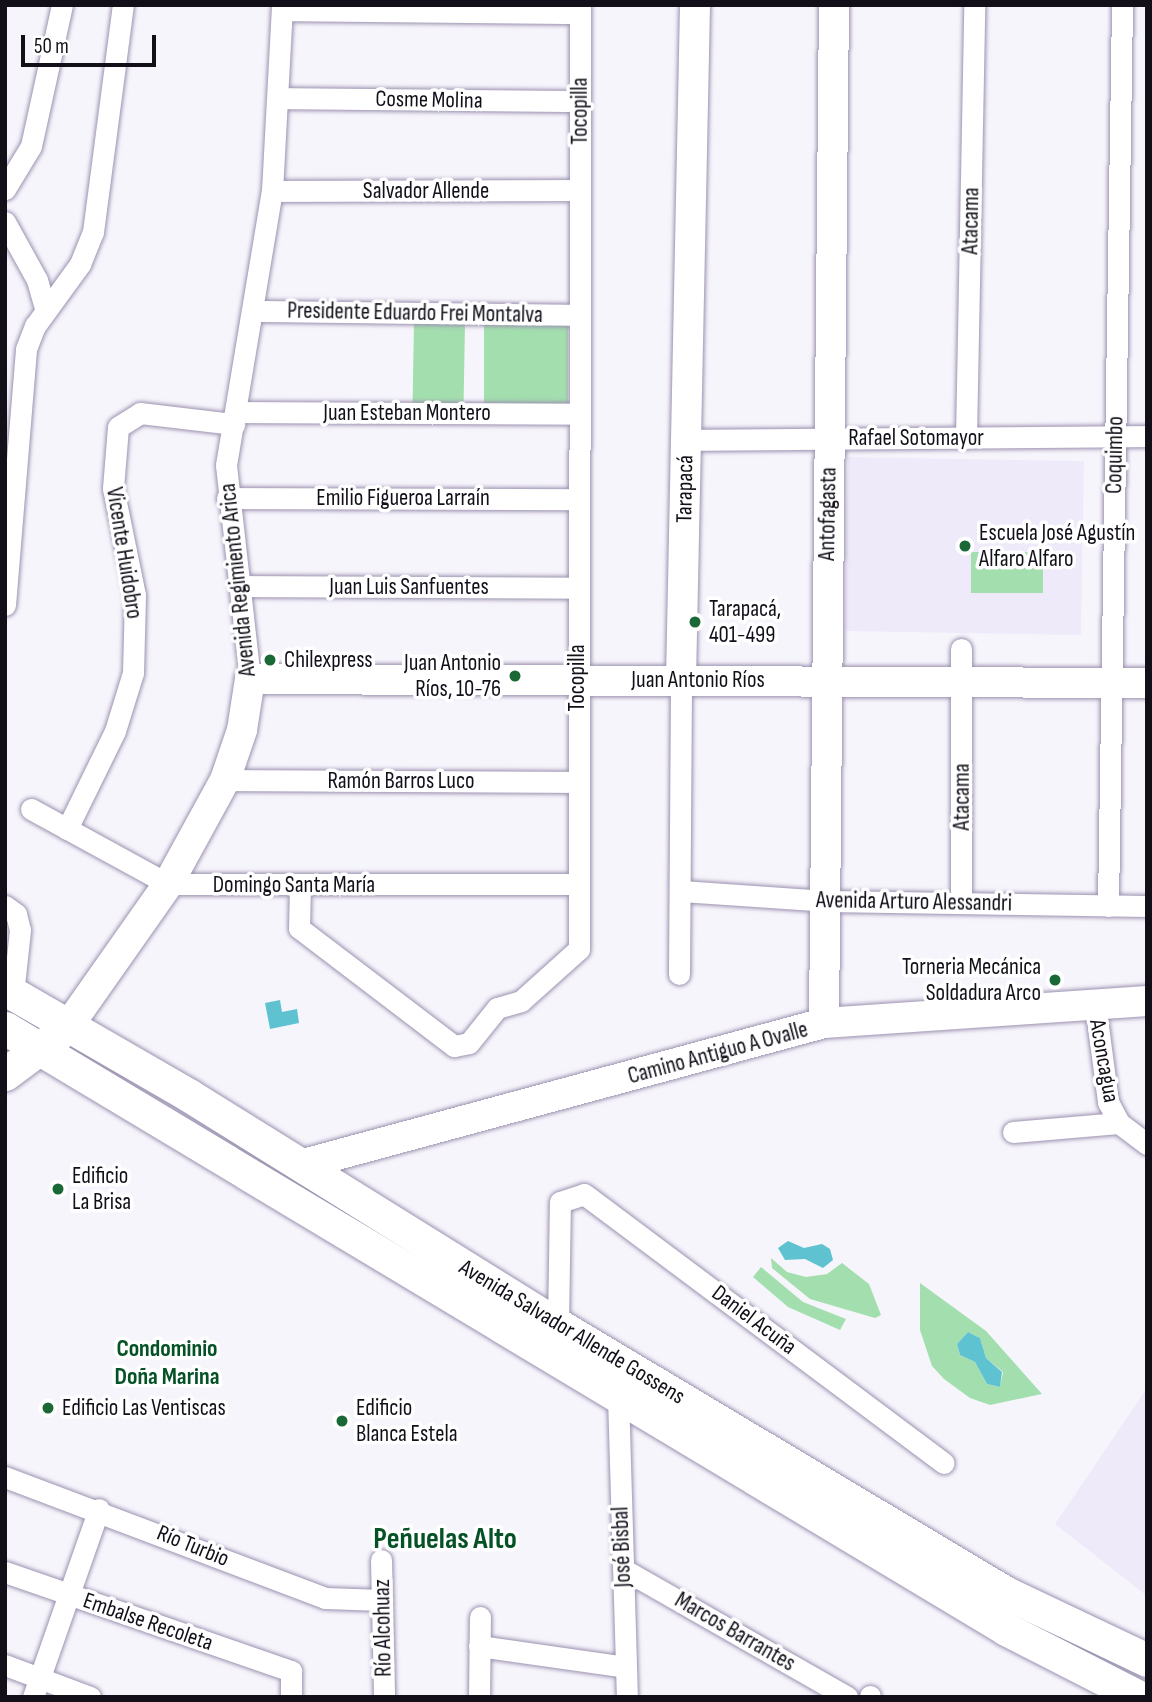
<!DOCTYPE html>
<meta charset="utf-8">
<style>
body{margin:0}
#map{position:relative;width:1152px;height:1702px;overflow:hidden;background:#f7f5fc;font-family:"Sofia Sans Condensed",sans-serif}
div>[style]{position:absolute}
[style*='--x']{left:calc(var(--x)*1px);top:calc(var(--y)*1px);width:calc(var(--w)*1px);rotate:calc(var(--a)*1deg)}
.built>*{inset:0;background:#efeafa;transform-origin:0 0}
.green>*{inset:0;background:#a3deaf;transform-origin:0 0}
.water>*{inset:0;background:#5ec2d1}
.roads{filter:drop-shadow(0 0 2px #9c92b0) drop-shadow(0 0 2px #9c92b0)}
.street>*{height:21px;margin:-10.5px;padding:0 10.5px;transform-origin:10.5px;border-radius:10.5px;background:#fff}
.secondary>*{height:30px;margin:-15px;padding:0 15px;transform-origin:15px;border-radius:15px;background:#fff}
.primary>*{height:33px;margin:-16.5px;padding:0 16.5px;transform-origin:16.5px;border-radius:16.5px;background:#fff}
.dots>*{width:19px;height:19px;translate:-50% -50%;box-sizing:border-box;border:4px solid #fff;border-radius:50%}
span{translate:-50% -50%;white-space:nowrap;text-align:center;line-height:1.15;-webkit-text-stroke:7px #fff;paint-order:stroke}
.street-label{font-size:23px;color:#120f19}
.poi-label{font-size:23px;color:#120f19}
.left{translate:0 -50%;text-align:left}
.right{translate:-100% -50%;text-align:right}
.neighbourhood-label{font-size:24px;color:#055226;font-weight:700}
.district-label{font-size:30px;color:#055226;font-weight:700}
.frame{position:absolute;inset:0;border:7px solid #120f19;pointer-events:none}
.scale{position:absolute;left:21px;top:35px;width:135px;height:32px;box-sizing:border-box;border:4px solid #120f19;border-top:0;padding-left:9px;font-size:21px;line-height:24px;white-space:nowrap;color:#120f19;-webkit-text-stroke:5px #fff;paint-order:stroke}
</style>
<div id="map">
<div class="built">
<div style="left:848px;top:457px;width:236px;height:174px;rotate:1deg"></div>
<div style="clip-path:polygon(1147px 1388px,1147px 1596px,1055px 1524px)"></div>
</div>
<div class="green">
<div style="left:484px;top:321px;width:84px;height:83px"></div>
<div style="left:414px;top:322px;width:51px;height:84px;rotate:1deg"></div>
<div style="left:971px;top:552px;width:72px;height:41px"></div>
<div style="clip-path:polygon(771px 1258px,787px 1272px,806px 1277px,827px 1274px,842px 1263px,869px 1284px,881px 1315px,875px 1318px,810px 1299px,772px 1268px)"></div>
<div style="clip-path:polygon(761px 1267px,803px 1302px,846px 1319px,840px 1330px,788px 1307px,753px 1277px)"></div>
<div style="clip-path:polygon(evenodd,920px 1283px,986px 1331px,1042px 1394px,990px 1405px,970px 1398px,944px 1379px,932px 1366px,920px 1330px,920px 1283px,968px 1332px,980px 1338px,986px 1358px,1003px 1372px,1000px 1387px,987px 1384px,975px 1362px,960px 1355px,957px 1344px,968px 1332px)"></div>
</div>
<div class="water">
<div style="clip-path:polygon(280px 1000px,282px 1012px,297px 1009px,299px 1023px,270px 1029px,265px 1003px)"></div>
<div style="clip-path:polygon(788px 1241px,804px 1248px,822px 1244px,830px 1249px,833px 1260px,823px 1268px,805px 1259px,785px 1260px,778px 1248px)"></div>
<div style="clip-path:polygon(968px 1332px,980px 1338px,986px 1358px,1002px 1372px,1000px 1387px,987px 1384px,975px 1362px,960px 1355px,957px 1344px)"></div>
</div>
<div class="roads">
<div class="street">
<div style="--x:282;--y:10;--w:298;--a:0.6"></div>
<div style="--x:279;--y:98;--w:301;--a:0.6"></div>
<div style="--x:5;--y:189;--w:50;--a:-58.8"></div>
<div style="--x:31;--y:146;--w:144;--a:-77.6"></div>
<div style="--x:272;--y:191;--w:307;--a:-0.2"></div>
<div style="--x:5;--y:222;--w:66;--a:61.1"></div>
<div style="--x:37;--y:280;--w:32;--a:74"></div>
<div style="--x:253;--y:311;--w:325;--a:0.7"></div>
<div style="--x:236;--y:412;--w:342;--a:0.3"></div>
<div style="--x:966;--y:438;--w:433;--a:-88.9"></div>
<div style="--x:686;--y:440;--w:461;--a:-0.5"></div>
<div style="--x:227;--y:498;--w:351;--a:0.2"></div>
<div style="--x:241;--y:586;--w:336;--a:0.3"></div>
<div style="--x:5;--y:605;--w:257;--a:-85.3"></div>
<div style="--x:26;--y:349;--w:25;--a:-69"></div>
<div style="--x:35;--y:326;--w:77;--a:-54"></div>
<div style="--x:80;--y:264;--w:35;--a:-68"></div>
<div style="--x:93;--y:232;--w:229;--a:-82.5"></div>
<div style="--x:250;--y:679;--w:215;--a:-96.4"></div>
<div style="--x:226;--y:465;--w:278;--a:-80.5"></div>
<div style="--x:272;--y:191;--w:186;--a:-86.9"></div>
<div style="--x:225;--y:780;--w:351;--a:0.3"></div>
<div style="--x:31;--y:809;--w:156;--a:28.7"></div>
<div style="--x:168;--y:884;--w:408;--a:0"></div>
<div style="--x:67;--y:829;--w:109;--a:-63.9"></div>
<div style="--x:115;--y:731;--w:61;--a:-72.8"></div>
<div style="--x:133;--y:673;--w:78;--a:-88.5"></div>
<div style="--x:135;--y:595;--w:109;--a:-101.6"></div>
<div style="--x:113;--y:488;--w:61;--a:-85.3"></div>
<div style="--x:118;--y:427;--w:26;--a:-32"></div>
<div style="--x:140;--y:413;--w:95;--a:6.7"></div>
<div style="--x:300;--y:885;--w:43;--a:91.3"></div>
<div style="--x:299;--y:928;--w:195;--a:37.3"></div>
<div style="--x:454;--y:1046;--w:15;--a:-11"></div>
<div style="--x:469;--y:1043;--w:45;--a:-51.3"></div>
<div style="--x:497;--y:1008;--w:25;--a:-16"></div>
<div style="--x:521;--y:1001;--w:78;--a:-41.9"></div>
<div style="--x:579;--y:949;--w:944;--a:-89.94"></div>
<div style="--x:681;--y:891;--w:145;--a:3.9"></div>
<div style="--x:826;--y:901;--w:321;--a:0.9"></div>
<div style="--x:961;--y:903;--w:254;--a:-90"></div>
<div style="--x:5;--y:906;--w:14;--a:36"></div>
<div style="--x:16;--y:914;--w:16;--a:76"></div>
<div style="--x:20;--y:930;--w:64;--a:96.2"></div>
<div style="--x:1108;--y:906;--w:901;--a:-89.11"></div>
<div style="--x:679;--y:974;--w:294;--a:-89.6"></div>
<div style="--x:1095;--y:1004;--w:99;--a:82.4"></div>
<div style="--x:1108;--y:1102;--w:24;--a:62"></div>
<div style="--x:1119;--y:1123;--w:35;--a:37"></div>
<div style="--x:1013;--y:1132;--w:106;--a:-4.9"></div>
<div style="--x:558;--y:1325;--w:123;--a:-89.1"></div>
<div style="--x:560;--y:1202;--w:25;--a:-18"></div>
<div style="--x:584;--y:1194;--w:449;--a:36.8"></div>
<div style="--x:618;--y:1396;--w:301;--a:88.3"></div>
<div style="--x:5;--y:1477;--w:342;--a:20.7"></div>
<div style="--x:325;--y:1598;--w:57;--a:2"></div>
<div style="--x:381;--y:1560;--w:137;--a:88.7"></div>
<div style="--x:623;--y:1569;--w:258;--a:29.7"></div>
<div style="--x:5;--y:1572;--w:303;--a:19.1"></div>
<div style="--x:291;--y:1671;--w:26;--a:90"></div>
<div style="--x:479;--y:1646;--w:148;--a:8.1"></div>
<div style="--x:5;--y:1665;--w:91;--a:20.6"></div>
<div style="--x:33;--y:1697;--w:199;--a:-70.7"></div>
<div style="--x:479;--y:1697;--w:80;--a:-89.3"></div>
<div style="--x:870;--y:1697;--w:1;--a:-90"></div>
</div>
<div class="secondary">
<div style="--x:681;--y:680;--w:675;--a:-88.81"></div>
<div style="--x:824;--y:1023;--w:1018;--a:-89.44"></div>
<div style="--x:69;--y:1025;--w:172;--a:-54.9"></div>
<div style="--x:168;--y:884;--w:119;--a:-61.3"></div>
<div style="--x:225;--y:780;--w:53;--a:-71.2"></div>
<div style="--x:242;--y:730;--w:52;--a:-81.1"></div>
<div style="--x:250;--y:679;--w:897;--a:0.26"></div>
<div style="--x:300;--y:1165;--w:543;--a:-15.16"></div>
<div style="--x:824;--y:1023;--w:324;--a:-3.9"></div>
</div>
<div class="primary">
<div style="--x:5;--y:989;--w:214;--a:30"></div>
<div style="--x:190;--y:1096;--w:433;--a:31.9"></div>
<div style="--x:558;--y:1325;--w:522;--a:30.89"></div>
<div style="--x:1006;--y:1593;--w:156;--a:25.4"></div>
<div style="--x:5;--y:1028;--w:1168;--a:30.98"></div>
<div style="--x:1006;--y:1629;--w:149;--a:27.1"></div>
<div style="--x:5;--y:1074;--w:64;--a:-36.7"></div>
</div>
</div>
<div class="dots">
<div style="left:965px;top:546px;background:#1b6837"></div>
<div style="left:695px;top:622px;background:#1b6837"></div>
<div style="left:270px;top:660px;background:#1b6837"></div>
<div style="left:515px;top:676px;background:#1b6837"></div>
<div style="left:1055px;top:980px;background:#1b6837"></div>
<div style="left:58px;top:1189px;background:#1b6837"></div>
<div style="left:48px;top:1408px;background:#1b6837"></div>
<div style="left:342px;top:1421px;background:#1b6837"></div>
</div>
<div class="street-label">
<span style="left:429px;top:100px;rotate:1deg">Cosme Molina</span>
<span style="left:580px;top:111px;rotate:-90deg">Tocopilla</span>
<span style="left:426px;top:191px">Salvador Allende</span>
<span style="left:971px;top:221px;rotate:-89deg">Atacama</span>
<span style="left:415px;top:313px;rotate:1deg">Presidente Eduardo Frei Montalva</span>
<span style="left:407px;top:413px">Juan Esteban Montero</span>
<span style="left:916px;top:438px">Rafael Sotomayor</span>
<span style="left:1115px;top:455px;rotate:-89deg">Coquimbo</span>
<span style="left:685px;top:489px;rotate:-89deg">Tarapacá</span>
<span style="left:403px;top:498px">Emilio Figueroa Larraín</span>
<span style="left:828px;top:514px;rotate:-89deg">Antofagasta</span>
<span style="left:124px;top:553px;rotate:81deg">Vicente Huidobro</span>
<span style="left:238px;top:580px;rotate:-96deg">Avenida Regimiento Arica</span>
<span style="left:409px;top:587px">Juan Luis Sanfuentes</span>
<span style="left:577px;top:678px;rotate:-90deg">Tocopilla</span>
<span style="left:698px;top:680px">Juan Antonio Ríos</span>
<span style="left:401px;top:781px">Ramón Barros Luco</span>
<span style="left:962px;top:797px;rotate:-90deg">Atacama</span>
<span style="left:294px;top:885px">Domingo Santa María</span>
<span style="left:914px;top:902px;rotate:1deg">Avenida Arturo Alessandri</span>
<span style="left:718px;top:1053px;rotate:-15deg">Camino Antiguo A Ovalle</span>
<span style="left:1104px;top:1061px;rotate:80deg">Aconcagua</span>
<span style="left:754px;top:1320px;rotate:37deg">Daniel Acuña</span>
<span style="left:572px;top:1332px;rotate:31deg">Avenida Salvador Allende Gossens</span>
<span style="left:193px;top:1546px;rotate:22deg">Río Turbio</span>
<span style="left:622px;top:1547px;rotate:-92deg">José Bisbal</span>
<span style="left:148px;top:1622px;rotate:19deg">Embalse Recoleta</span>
<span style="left:383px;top:1628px;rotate:-91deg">Río Alcohuaz</span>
<span style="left:735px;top:1632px;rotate:30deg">Marcos Barrantes</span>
</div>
<div class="poi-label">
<span class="left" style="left:979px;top:546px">Escuela José Agustín<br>Alfaro Alfaro</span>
<span class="left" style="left:709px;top:622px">Tarapacá,<br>401-499</span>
<span class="left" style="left:284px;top:660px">Chilexpress</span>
<span class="right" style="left:501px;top:676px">Juan Antonio<br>Ríos, 10-76</span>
<span class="right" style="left:1041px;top:980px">Torneria Mecánica<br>Soldadura Arco</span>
<span class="left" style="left:72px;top:1189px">Edificio<br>La Brisa</span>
<span class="left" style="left:62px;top:1408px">Edificio Las Ventiscas</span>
<span class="left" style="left:356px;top:1421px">Edificio<br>Blanca Estela</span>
</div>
<div class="neighbourhood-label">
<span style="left:167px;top:1363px">Condominio<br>Doña Marina</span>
</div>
<div class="district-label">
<span style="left:445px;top:1539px">Peñuelas Alto</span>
</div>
<div class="frame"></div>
<div class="scale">50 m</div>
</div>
